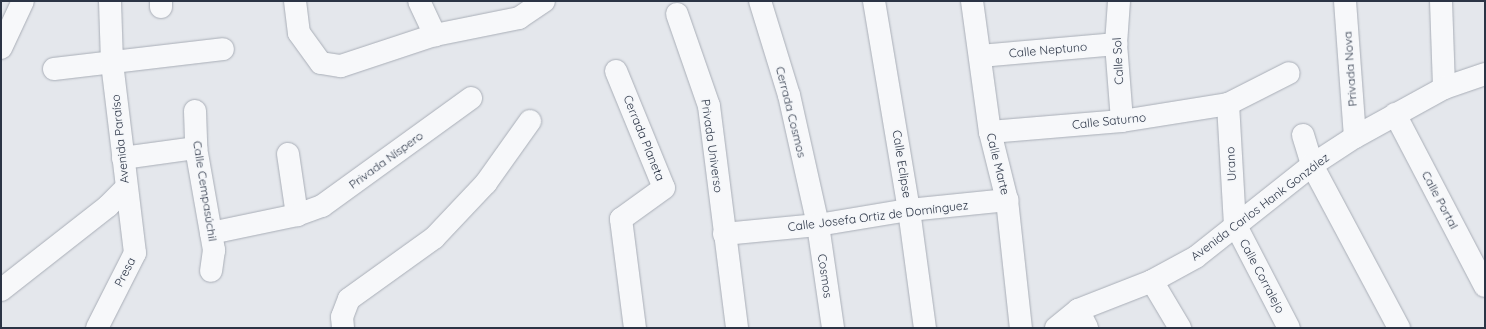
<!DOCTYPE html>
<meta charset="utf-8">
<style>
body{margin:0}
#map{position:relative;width:1486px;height:329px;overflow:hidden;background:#e4e7ec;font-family:Quicksand,sans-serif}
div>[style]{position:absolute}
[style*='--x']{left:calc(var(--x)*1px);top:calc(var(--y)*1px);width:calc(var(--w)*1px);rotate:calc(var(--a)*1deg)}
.roads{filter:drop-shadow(0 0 1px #a9aeb7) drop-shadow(0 0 1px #a9aeb7)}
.minor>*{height:22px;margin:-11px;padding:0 11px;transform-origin:11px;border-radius:11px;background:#f7f8fa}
span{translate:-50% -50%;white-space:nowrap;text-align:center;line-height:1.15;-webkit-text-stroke:3px #f4f6f9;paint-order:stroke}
.street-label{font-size:12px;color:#2b3445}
.frame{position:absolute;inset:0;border:2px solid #2b3445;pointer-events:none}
</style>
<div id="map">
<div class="roads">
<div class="minor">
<div style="--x:295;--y:1;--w:32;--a:83"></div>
<div style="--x:299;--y:33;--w:37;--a:54"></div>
<div style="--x:321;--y:63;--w:20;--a:9"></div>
<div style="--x:341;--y:66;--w:99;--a:-18.3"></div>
<div style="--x:435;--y:35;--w:86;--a:-11.4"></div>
<div style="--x:519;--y:18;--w:30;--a:-34"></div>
<div style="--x:419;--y:1;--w:38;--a:65"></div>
<div style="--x:760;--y:1;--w:98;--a:72.9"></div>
<div style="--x:789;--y:95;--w:133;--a:77.4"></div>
<div style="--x:818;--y:225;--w:104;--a:81.7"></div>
<div style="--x:874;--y:1;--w:212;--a:80.5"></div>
<div style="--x:909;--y:210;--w:119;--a:82.3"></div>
<div style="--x:972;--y:1;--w:132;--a:82.2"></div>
<div style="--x:990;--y:132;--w:70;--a:76"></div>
<div style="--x:1007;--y:200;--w:129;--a:83.8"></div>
<div style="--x:1119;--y:1;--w:43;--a:94"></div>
<div style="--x:1116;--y:44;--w:77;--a:85.5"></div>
<div style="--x:1345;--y:1;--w:136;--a:85.8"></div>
<div style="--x:1441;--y:1;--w:87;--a:88"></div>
<div style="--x:161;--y:7;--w:6;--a:-90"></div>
<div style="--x:677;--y:14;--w:97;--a:70.8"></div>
<div style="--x:709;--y:106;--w:224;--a:82.8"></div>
<div style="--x:1;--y:48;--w:52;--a:-64.9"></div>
<div style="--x:980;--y:56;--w:137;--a:-5"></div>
<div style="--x:54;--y:69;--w:170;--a:-6.7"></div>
<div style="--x:616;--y:71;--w:126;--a:67.7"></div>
<div style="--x:664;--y:188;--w:53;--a:144.2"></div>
<div style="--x:621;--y:219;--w:110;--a:82.7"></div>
<div style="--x:1228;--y:104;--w:120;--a:86.7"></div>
<div style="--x:1235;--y:224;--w:117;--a:62.6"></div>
<div style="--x:195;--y:111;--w:37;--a:88"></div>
<div style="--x:196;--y:148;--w:104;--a:80"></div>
<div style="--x:214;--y:250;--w:21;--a:98"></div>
<div style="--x:1395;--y:114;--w:194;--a:62.4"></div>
<div style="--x:990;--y:132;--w:132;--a:-4.8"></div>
<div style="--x:1122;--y:121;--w:107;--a:-9.1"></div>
<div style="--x:1228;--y:104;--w:68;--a:-26.9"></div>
<div style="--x:1303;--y:135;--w:31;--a:73"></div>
<div style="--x:1312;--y:165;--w:185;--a:61.9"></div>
<div style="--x:288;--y:154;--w:62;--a:81.6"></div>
<div style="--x:123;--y:158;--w:74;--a:-7.8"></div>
<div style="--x:211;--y:233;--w:88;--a:-11.8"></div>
<div style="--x:297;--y:215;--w:27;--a:-20"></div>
<div style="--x:322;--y:206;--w:184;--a:-35.9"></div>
<div style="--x:724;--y:234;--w:94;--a:-5.5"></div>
<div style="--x:818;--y:225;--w:92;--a:-9.4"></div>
<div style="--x:909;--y:210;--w:99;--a:-5.8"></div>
<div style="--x:1152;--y:281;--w:55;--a:59.2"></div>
<div style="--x:1;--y:290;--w:136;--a:-38.1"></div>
<div style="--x:108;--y:206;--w:25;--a:-45"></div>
<div style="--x:1078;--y:310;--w:20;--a:63"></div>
<div style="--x:97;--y:328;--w:84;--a:-63.1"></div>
<div style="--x:135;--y:253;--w:192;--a:-96.9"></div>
<div style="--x:112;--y:62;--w:61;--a:-91.9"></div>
<div style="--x:343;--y:328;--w:11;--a:-95"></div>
<div style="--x:342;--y:317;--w:19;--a:-69"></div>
<div style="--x:349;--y:299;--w:105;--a:-35.7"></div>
<div style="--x:434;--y:238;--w:76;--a:-46.6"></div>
<div style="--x:486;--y:183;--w:76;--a:-54.6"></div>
<div style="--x:1056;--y:328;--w:28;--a:-39"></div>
<div style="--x:1078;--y:310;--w:79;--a:-21.4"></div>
<div style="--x:1152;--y:281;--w:50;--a:-28.6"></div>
<div style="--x:1196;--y:257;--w:148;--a:-38.4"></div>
<div style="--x:1312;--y:165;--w:51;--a:-33.1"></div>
<div style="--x:1355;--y:137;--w:102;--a:-28.8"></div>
<div style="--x:1444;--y:88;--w:43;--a:-18.9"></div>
</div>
</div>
<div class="street-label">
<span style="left:1048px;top:50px;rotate:-5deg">Calle Neptuno</span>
<span style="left:1118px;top:61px;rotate:-93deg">Calle Sol</span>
<span style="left:1350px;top:69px;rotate:-94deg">Privada Nova</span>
<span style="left:791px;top:112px;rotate:76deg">Cerrada Cosmos</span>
<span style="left:1109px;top:121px;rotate:-6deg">Calle Saturno</span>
<span style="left:644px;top:138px;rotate:68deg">Cerrada Planeta</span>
<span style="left:120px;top:139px;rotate:-96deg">Avenida Paraíso</span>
<span style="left:712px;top:146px;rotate:82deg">Privada Universo</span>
<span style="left:386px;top:160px;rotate:-36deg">Privada Níspero</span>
<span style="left:902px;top:164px;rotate:81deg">Calle Eclipse</span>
<span style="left:998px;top:164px;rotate:76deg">Calle Marte</span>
<span style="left:1231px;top:164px;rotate:-93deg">Urano</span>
<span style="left:205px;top:191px;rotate:81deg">Calle Cempasúchil</span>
<span style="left:1440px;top:200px;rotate:62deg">Calle Portal</span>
<span style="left:1260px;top:207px;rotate:-37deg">Avenida Carlos Hank González</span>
<span style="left:878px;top:216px;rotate:-7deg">Calle Josefa Ortiz de Domínguez</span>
<span style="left:125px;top:272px;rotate:-63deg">Presa</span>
<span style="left:825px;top:276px;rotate:82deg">Cosmos</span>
<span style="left:1262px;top:276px;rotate:62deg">Calle Corralejo</span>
</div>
<div class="frame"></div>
</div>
